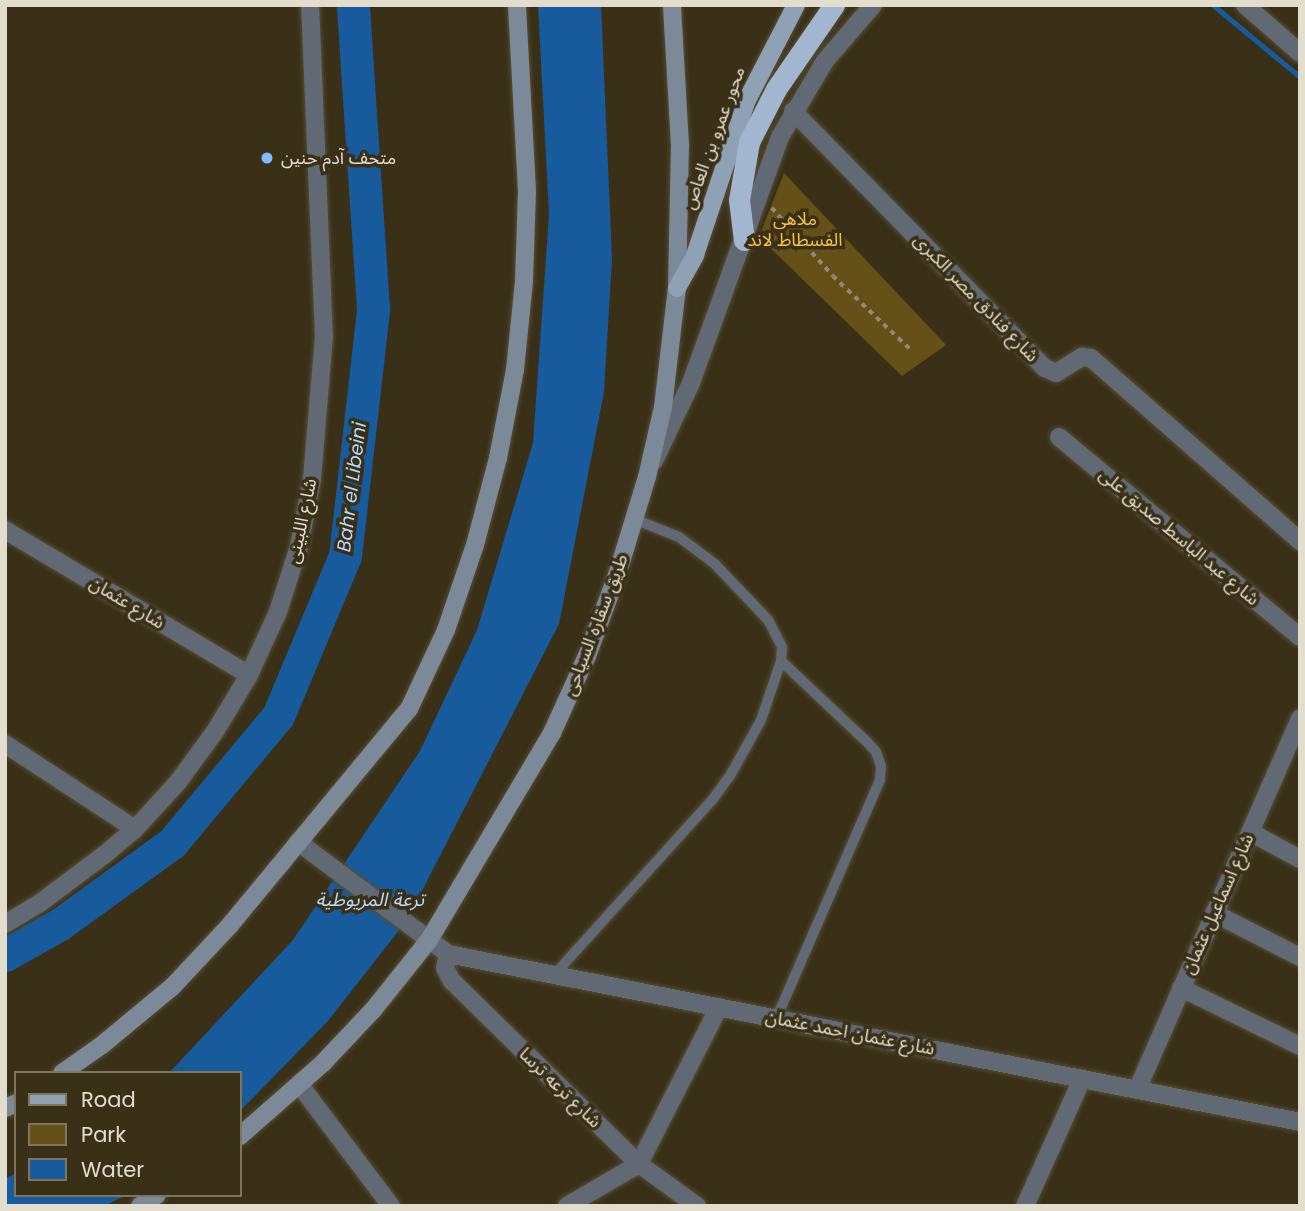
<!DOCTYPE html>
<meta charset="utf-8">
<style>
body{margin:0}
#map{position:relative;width:1305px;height:1211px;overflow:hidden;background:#3a3017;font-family:Poppins,"Noto Sans Arabic",sans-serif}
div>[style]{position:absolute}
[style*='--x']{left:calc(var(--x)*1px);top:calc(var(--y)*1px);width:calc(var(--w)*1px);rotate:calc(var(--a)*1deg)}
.green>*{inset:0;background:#655017}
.water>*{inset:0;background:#185b9d}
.stream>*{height:5px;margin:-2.5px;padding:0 2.5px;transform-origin:2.5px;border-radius:2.5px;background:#185b9d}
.river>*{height:33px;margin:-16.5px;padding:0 16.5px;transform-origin:16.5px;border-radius:16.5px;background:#185b9d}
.path>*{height:3.5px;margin-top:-1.75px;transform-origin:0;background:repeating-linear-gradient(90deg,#918975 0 5px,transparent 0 10px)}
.roads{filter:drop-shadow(0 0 2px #554c34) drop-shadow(0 0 2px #554c34)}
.service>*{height:10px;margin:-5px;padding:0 5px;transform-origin:5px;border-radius:5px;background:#616a74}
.minor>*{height:18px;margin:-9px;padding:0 9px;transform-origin:9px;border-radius:9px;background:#616a74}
.tertiary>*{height:18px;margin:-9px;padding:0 9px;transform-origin:9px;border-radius:9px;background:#616a74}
.secondary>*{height:18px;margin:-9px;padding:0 9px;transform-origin:9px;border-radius:9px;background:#7b8999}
.primary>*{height:18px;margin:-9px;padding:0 9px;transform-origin:9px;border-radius:9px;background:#8fa1b5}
.motorway>*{height:21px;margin:-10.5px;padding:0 10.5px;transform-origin:10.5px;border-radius:10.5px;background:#a2b7cf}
.dots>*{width:19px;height:19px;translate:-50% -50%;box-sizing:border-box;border:4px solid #3a3017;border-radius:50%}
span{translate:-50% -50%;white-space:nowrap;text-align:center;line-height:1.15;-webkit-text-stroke:7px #3a3017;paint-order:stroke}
.street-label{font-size:18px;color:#e3ddce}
.poi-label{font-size:18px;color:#e3ddce}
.left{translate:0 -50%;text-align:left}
.park-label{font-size:18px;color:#f7c43d}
.water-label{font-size:19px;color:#b8d8fd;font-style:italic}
.frame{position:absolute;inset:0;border:7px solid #e3ddce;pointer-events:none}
.legend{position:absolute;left:14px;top:1071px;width:228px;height:126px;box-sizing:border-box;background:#3a3017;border:2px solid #7e7560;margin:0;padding:9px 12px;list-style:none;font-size:21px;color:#e3ddce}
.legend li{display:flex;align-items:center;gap:14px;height:35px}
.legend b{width:35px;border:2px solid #7e7560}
</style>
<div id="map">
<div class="green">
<div style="clip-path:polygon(784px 173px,946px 345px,902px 376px,759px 237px)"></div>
</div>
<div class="water">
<div style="clip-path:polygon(538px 5px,601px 5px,612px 259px,604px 392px,559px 624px,407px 920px,328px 1021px,240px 1111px,240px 1073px,169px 1073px,293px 940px,420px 751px,477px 630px,533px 443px,549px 214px)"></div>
<div style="clip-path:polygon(16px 1174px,16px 1195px,126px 1195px,104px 1206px,5px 1206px,5px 1178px)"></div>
</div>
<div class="stream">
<div style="--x:1213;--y:5;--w:113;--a:39.6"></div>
</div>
<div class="river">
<div style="--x:5;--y:955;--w:63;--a:-29.4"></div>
<div style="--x:60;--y:924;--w:138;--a:-35.9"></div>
<div style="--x:172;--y:843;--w:165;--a:-50.2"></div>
<div style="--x:278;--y:716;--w:173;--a:-67.3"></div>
<div style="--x:345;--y:556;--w:249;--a:-83.5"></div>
<div style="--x:373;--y:309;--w:305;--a:-93.8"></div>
</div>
<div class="path">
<div style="--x:772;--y:208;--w:91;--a:48.1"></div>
<div style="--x:833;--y:276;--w:106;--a:43.5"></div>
</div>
<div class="roads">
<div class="service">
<div style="--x:554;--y:975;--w:237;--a:-47.9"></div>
<div style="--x:713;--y:799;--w:31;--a:-54"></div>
<div style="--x:731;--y:774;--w:62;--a:-60.9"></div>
<div style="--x:761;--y:720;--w:62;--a:-71.3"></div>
<div style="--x:781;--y:661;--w:14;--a:-86"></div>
<div style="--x:782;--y:647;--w:29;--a:-117"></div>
<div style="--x:769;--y:621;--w:79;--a:-133.5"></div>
<div style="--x:715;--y:564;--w:45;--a:-143.1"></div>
<div style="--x:679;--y:537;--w:48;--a:-158.2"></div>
<div style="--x:776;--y:1019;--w:261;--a:-66.5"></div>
<div style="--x:880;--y:780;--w:14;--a:-86"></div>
<div style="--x:881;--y:766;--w:15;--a:-110"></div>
<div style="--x:876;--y:752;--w:15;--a:-132"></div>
<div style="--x:866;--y:741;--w:117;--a:-136.7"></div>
</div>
<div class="minor">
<div style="--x:1245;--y:5;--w:73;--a:41.1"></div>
<div style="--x:793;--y:111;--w:360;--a:45.6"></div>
<div style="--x:1045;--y:368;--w:12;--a:24"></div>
<div style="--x:1056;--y:373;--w:31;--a:-32"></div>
<div style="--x:1082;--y:357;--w:9;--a:6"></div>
<div style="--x:1091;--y:358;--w:278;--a:41.2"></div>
<div style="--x:1059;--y:437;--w:313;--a:39.7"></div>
<div style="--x:654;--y:461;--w:86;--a:-64.6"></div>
<div style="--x:691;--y:383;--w:262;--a:-70.1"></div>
<div style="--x:780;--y:137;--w:88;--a:-59.4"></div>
<div style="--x:825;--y:61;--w:74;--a:-49.4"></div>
<div style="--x:5;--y:530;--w:284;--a:30.7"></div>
<div style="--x:5;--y:744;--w:155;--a:33.2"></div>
<div style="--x:1250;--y:832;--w:57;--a:28.4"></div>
<div style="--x:1214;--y:913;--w:97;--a:27.1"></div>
<div style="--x:5;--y:924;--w:41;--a:-31"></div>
<div style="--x:40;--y:903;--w:80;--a:-36.9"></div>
<div style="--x:104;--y:855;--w:40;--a:-40"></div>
<div style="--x:135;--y:829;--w:64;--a:-47.5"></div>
<div style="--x:178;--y:782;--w:64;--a:-53.8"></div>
<div style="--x:216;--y:730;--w:64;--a:-59"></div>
<div style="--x:249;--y:675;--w:69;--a:-65.3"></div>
<div style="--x:278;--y:612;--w:69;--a:-72.3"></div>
<div style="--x:299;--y:546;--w:68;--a:-79"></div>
<div style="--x:312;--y:479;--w:143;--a:-85.2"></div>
<div style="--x:324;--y:337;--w:332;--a:-92.4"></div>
<div style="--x:448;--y:954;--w:14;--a:102"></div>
<div style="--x:445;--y:968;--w:15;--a:62"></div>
<div style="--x:452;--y:981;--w:262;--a:44.4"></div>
<div style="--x:639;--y:1164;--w:72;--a:35.9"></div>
<div style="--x:1181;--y:988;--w:132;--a:26"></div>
<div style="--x:299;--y:1084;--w:153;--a:53"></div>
<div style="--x:1137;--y:1090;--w:406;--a:-66.3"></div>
<div style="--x:567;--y:1206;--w:83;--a:-30.3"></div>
<div style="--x:639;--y:1164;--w:176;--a:-63"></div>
<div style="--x:1025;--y:1206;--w:139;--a:-65.8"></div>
</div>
<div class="tertiary">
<div style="--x:298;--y:842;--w:187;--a:36.7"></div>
<div style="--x:448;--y:954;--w:868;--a:11.15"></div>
</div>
<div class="secondary">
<div style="--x:62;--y:1073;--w:49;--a:-35"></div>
<div style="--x:102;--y:1045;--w:92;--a:-39.7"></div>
<div style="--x:173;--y:986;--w:83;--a:-46.9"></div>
<div style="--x:230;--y:925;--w:281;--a:-50.4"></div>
<div style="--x:409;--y:709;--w:87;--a:-64.9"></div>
<div style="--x:446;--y:630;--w:90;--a:-71.2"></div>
<div style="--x:475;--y:545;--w:90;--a:-75.2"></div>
<div style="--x:498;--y:458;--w:90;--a:-79.1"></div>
<div style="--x:515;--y:370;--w:89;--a:-84.2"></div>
<div style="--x:524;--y:281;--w:90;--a:-88.1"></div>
<div style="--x:527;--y:191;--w:186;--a:-93.1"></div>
<div style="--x:5;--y:1108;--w:12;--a:-24"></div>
<div style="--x:240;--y:1136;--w:111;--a:-41.3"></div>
<div style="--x:323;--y:1063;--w:73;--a:-46.7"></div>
<div style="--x:373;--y:1010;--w:90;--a:-51.3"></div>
<div style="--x:429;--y:940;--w:241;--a:-59.3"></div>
<div style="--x:552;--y:733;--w:85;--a:-65.6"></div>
<div style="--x:587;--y:656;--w:86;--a:-69.7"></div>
<div style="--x:617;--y:575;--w:102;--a:-73"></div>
<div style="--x:647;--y:477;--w:72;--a:-77.1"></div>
<div style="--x:663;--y:407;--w:120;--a:-83.3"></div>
<div style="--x:677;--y:288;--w:143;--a:-88.8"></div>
<div style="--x:680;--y:145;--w:140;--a:-93.3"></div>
<div style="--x:140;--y:1206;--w:20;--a:-33"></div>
</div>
<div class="primary">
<div style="--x:677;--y:288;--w:38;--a:-61"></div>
<div style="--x:695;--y:255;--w:163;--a:-71.5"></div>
<div style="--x:747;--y:100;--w:107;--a:-62.7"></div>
</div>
<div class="motorway">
<div style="--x:744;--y:240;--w:40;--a:-97.1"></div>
<div style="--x:739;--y:200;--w:59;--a:-80.2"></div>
<div style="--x:749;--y:142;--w:59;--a:-63"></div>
<div style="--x:776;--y:89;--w:102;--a:-55.4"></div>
</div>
</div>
<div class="dots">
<div style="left:267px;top:158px;background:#83bcfb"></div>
</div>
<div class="street-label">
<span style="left:714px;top:138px;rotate:-70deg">محور عمرو بن العاص</span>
<span style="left:976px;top:298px;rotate:46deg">شارع فنادق مصر الكبرى</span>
<span style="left:302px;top:521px;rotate:-78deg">شارع اللبينى</span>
<span style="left:1179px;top:537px;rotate:40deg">شارع عبد الباسط صديق على</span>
<span style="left:127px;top:603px;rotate:31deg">شارع عثمان</span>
<span style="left:596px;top:625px;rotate:-69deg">طريق سقاره السياحى</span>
<span style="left:1218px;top:904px;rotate:-66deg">شارع اسماعيل عثمان</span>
<span style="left:850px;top:1033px;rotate:11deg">شارع عثمان احمد عثمان</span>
<span style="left:560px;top:1088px;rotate:44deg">شارع ترعه ترسا</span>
</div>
<div class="poi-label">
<span class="left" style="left:281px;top:158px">متحف آدم حنين</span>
</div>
<div class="park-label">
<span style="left:795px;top:230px">ملاهي<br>الفسطاط لاند</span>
</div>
<div class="water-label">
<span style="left:352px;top:487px;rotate:-83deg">Bahr el Libeini</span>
<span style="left:370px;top:900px">ترعة المريوطية</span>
</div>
<div class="frame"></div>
<ul class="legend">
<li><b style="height:9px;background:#8fa1b5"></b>Road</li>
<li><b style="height:19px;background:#655017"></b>Park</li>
<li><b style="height:19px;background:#185b9d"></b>Water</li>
</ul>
</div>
